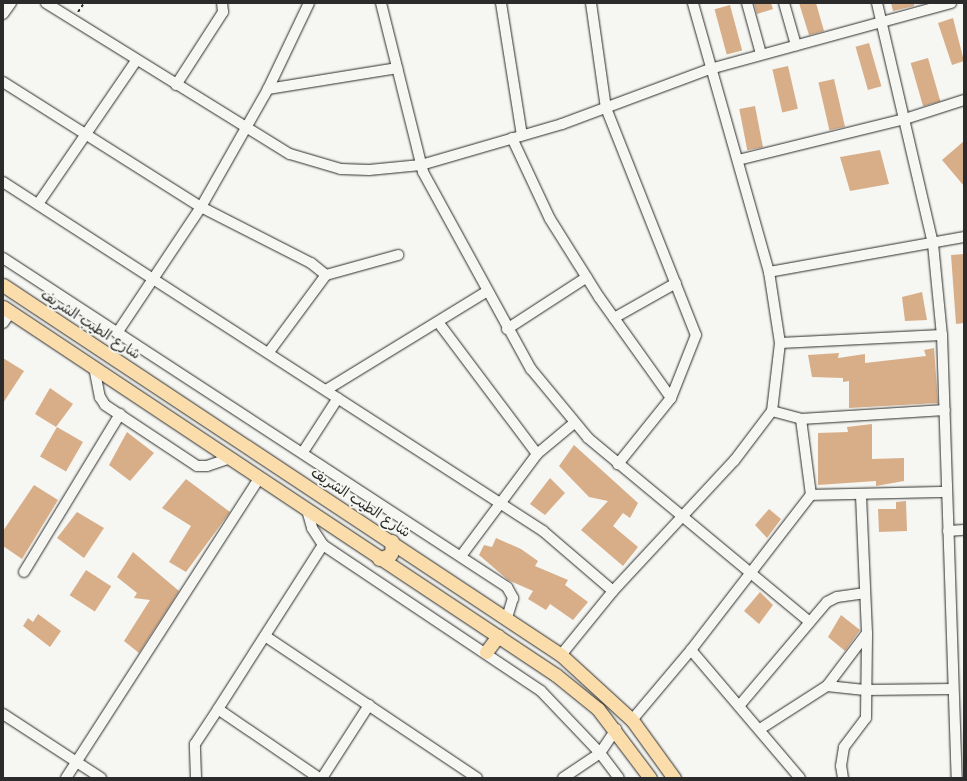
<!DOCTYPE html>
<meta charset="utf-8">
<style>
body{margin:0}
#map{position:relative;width:967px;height:781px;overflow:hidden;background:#f6f6f2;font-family:Mali,"Playpen Sans Arabic",sans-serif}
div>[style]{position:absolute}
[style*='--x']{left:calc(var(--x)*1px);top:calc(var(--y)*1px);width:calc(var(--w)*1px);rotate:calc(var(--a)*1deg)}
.building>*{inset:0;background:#d8ae89;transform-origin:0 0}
.path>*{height:2px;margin-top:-1px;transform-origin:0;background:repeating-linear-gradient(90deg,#2b2b2b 0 3px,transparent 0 6px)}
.roads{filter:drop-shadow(0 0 1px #2b2b2b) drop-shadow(0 0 1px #2b2b2b)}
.minor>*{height:10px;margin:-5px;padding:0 5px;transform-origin:5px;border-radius:5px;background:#f6f6f2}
.major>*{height:13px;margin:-6.5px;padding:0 6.5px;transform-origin:6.5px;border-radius:6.5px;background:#faddab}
span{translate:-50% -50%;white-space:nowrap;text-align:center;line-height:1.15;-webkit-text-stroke:4px #f6f6f2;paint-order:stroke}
.street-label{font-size:14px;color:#2b2b2b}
.frame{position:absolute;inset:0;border:4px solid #2b2b2b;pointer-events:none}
</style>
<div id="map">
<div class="building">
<div style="clip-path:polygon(754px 3px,771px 3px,773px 9px,757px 14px)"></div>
<div style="clip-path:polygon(799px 3px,816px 3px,824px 31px,809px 35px)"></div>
<div style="clip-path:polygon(891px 3px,914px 3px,914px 6px,893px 11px)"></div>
<div style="left:730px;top:5px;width:47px;height:16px;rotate:75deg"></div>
<div style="clip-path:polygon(953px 18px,964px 61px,952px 65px,938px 23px)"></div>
<div style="left:869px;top:43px;width:45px;height:14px;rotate:74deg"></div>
<div style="left:928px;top:58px;width:45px;height:18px;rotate:74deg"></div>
<div style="left:788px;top:66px;width:44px;height:16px;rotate:77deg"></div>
<div style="left:834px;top:79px;width:49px;height:16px;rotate:77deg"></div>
<div style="left:755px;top:106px;width:42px;height:16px;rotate:79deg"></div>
<div style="clip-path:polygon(964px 141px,964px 186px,942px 160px)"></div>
<div style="clip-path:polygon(880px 150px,889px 184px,850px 191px,840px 157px)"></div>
<div style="clip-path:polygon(964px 254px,964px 323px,956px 324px,951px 255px)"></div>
<div style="clip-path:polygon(922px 292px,927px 320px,905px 321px,902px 297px)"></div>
<div style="clip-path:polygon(934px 348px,938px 403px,849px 408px,849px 381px,843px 382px,843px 378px,812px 377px,808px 355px,839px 353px,838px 358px,865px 354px,865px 363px,926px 356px,924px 350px)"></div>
<div style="clip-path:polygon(3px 358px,24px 371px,3px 403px)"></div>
<div style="clip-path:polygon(50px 388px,73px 404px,56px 427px,35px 414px)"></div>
<div style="clip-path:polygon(872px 424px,872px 459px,904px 458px,904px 481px,876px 486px,876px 481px,818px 485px,818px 433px,848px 432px,847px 427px)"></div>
<div style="left:57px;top:427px;width:30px;height:34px;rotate:30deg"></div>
<div style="clip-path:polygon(127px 432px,154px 453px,130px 481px,109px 465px)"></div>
<div style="clip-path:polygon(574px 445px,638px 503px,630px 518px,623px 513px,613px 526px,638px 547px,623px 566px,581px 530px,608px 501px,589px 497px,559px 466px)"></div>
<div style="clip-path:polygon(550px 478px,565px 493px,545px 515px,530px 504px)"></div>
<div style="clip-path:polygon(186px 479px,230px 512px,186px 572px,169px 562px,191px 526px,162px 508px)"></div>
<div style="clip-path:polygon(34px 485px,58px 500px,22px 559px,3px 546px,3px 531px)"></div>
<div style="clip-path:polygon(906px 501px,907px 531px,879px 532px,878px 509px,896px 509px,896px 502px)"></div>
<div style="clip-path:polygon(769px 509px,781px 519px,767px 538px,755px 525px)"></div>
<div style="clip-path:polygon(77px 512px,104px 528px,84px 558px,57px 538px)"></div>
<div style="clip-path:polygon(496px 538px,521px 549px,538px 561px,535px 566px,568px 580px,565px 585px,588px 602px,573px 620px,550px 604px,546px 610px,528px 599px,533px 591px,508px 580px,479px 555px,484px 545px,492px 547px)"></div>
<div style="clip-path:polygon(133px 552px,179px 591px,139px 653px,124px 641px,150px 600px,134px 598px,137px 593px,117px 577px)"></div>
<div style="left:86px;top:570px;width:30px;height:30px;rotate:33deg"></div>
<div style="clip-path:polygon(760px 592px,773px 605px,759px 624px,744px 611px)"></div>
<div style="clip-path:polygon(38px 614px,61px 631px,50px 647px,23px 626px,28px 618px,33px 622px)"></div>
<div style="clip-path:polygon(841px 615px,860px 630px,845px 651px,828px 637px)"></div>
</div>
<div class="path">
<div style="--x:78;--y:12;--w:11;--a:-56"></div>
</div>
<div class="roads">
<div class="minor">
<div style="--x:46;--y:3;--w:287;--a:31.8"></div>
<div style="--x:290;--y:154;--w:53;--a:16.4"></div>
<div style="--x:341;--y:169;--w:28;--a:2"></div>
<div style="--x:369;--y:170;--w:52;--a:-5.5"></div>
<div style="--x:421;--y:165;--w:147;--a:-16.2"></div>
<div style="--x:562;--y:124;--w:158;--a:-20.4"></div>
<div style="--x:710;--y:69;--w:250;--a:-15.3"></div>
<div style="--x:381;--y:3;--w:174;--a:76"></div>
<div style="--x:423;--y:172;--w:225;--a:61.3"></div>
<div style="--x:531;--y:369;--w:89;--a:50.4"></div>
<div style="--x:588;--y:438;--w:288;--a:39.7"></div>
<div style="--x:501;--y:3;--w:134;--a:81"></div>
<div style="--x:591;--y:3;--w:106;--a:81.9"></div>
<div style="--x:606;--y:108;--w:244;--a:68.4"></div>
<div style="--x:696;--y:335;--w:68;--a:111.6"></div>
<div style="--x:671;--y:398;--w:85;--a:128.8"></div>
<div style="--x:747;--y:3;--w:53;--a:74.6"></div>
<div style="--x:784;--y:3;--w:44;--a:74.1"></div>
<div style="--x:877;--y:3;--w:247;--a:76.9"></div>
<div style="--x:933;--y:244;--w:91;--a:84.4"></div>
<div style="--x:942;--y:335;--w:443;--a:88.1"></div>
<div style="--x:3;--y:14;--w:14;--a:-54"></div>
<div style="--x:3;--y:82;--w:234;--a:32.3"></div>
<div style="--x:201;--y:207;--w:123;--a:27"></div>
<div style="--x:311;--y:263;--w:19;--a:39"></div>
<div style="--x:176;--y:85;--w:87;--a:-57.2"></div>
<div style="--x:223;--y:12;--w:9;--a:-96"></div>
<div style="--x:268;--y:89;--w:131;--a:-9.2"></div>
<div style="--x:512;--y:138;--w:89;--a:64.9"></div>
<div style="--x:550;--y:219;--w:92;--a:57.9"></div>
<div style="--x:599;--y:297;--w:124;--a:54.5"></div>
<div style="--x:738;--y:160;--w:172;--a:-13.8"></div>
<div style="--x:905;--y:119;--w:62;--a:-17.9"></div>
<div style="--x:3;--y:182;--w:643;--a:32.87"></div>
<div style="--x:543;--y:531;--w:92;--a:40.6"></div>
<div style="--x:38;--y:204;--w:173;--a:-55.6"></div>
<div style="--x:3;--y:258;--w:602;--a:33.14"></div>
<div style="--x:507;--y:587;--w:13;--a:61"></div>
<div style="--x:513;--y:598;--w:21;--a:107"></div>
<div style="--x:769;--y:272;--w:198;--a:-10.2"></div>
<div style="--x:614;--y:318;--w:71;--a:-29.4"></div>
<div style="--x:438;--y:322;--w:165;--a:53.1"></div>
<div style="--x:3;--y:323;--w:14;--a:-54"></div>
<div style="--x:507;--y:329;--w:95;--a:-33"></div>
<div style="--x:117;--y:333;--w:151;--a:-56.3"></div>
<div style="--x:201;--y:207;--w:136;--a:-60.4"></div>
<div style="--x:268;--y:89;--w:95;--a:-64.5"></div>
<div style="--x:780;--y:343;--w:162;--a:-2.8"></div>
<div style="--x:269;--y:352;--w:96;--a:-53.5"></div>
<div style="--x:326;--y:275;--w:75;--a:-15.5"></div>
<div style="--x:94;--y:367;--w:31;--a:79"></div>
<div style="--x:100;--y:397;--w:9;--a:58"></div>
<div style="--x:105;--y:405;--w:110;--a:33.5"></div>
<div style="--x:197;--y:466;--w:10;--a:0"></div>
<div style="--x:207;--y:466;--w:24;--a:-19"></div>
<div style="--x:326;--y:390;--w:188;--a:-31.5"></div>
<div style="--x:772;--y:411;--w:30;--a:15"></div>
<div style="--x:801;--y:419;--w:144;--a:-3.6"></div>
<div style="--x:801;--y:419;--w:77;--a:82.5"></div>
<div style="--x:303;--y:452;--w:64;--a:-57.1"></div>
<div style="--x:307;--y:510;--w:19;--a:74"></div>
<div style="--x:312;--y:528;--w:20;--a:57"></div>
<div style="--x:323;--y:545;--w:262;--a:33.8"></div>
<div style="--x:541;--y:691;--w:86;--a:46.4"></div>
<div style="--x:600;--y:753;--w:31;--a:53"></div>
<div style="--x:948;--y:531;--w:16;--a:-4"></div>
<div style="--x:461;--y:556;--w:127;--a:-53.3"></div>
<div style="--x:537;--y:454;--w:47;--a:-39.8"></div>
<div style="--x:24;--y:572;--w:185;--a:-58.7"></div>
<div style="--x:265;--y:636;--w:255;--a:33.8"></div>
<div style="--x:691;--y:650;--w:168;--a:49.6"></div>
<div style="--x:561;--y:655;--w:82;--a:-50.9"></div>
<div style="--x:613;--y:591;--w:178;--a:-47.1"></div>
<div style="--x:734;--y:461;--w:63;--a:-52.8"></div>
<div style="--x:772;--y:411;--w:68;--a:-83.3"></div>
<div style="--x:780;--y:343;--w:72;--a:-98.8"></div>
<div style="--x:769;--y:272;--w:280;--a:-105.8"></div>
<div style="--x:827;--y:686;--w:66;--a:-53"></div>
<div style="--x:739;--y:706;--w:136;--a:-49.8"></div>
<div style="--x:827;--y:602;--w:11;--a:-27"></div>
<div style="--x:837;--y:597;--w:27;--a:-8"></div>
<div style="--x:3;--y:714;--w:117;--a:33.1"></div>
<div style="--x:632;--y:720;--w:92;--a:-49.9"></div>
<div style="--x:691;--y:650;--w:196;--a:-52.3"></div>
<div style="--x:811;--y:495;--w:135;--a:-1.3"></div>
<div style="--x:760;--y:729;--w:80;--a:-32.7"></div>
<div style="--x:827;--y:686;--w:38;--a:6"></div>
<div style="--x:865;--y:690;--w:88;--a:-0.7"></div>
<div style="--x:66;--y:778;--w:356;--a:-57.2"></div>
<div style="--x:196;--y:778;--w:34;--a:-92"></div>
<div style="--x:195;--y:744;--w:42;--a:-56.7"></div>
<div style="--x:319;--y:778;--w:122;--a:-145.7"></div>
<div style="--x:218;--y:709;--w:195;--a:-57.4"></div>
<div style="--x:322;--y:778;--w:87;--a:-57.2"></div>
<div style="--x:563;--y:778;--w:45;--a:-34"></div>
<div style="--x:600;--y:753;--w:29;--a:-56"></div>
<div style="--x:843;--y:778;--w:12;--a:-99"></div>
<div style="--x:841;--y:766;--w:19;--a:-81"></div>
<div style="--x:844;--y:747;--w:36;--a:-53"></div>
<div style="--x:866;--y:718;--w:85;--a:-89.3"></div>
<div style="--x:867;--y:633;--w:138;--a:-92.5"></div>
</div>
<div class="major">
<div style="--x:3;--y:285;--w:670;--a:33.55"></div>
<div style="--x:561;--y:655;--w:96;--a:42.5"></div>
<div style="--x:632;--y:720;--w:72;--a:54.1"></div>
<div style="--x:3;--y:307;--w:664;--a:33.64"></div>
<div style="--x:556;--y:675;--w:54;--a:39"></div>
<div style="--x:598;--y:709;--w:86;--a:53"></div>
<div style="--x:379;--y:559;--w:13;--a:-23"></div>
<div style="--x:391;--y:554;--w:13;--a:-86"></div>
<div style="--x:486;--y:652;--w:20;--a:-53"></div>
</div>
</div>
<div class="street-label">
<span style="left:91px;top:324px;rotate:33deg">شارع الطيب الشريف</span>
<span style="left:361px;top:502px;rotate:33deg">شارع الطيب الشريف</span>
</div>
<div class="frame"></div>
</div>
